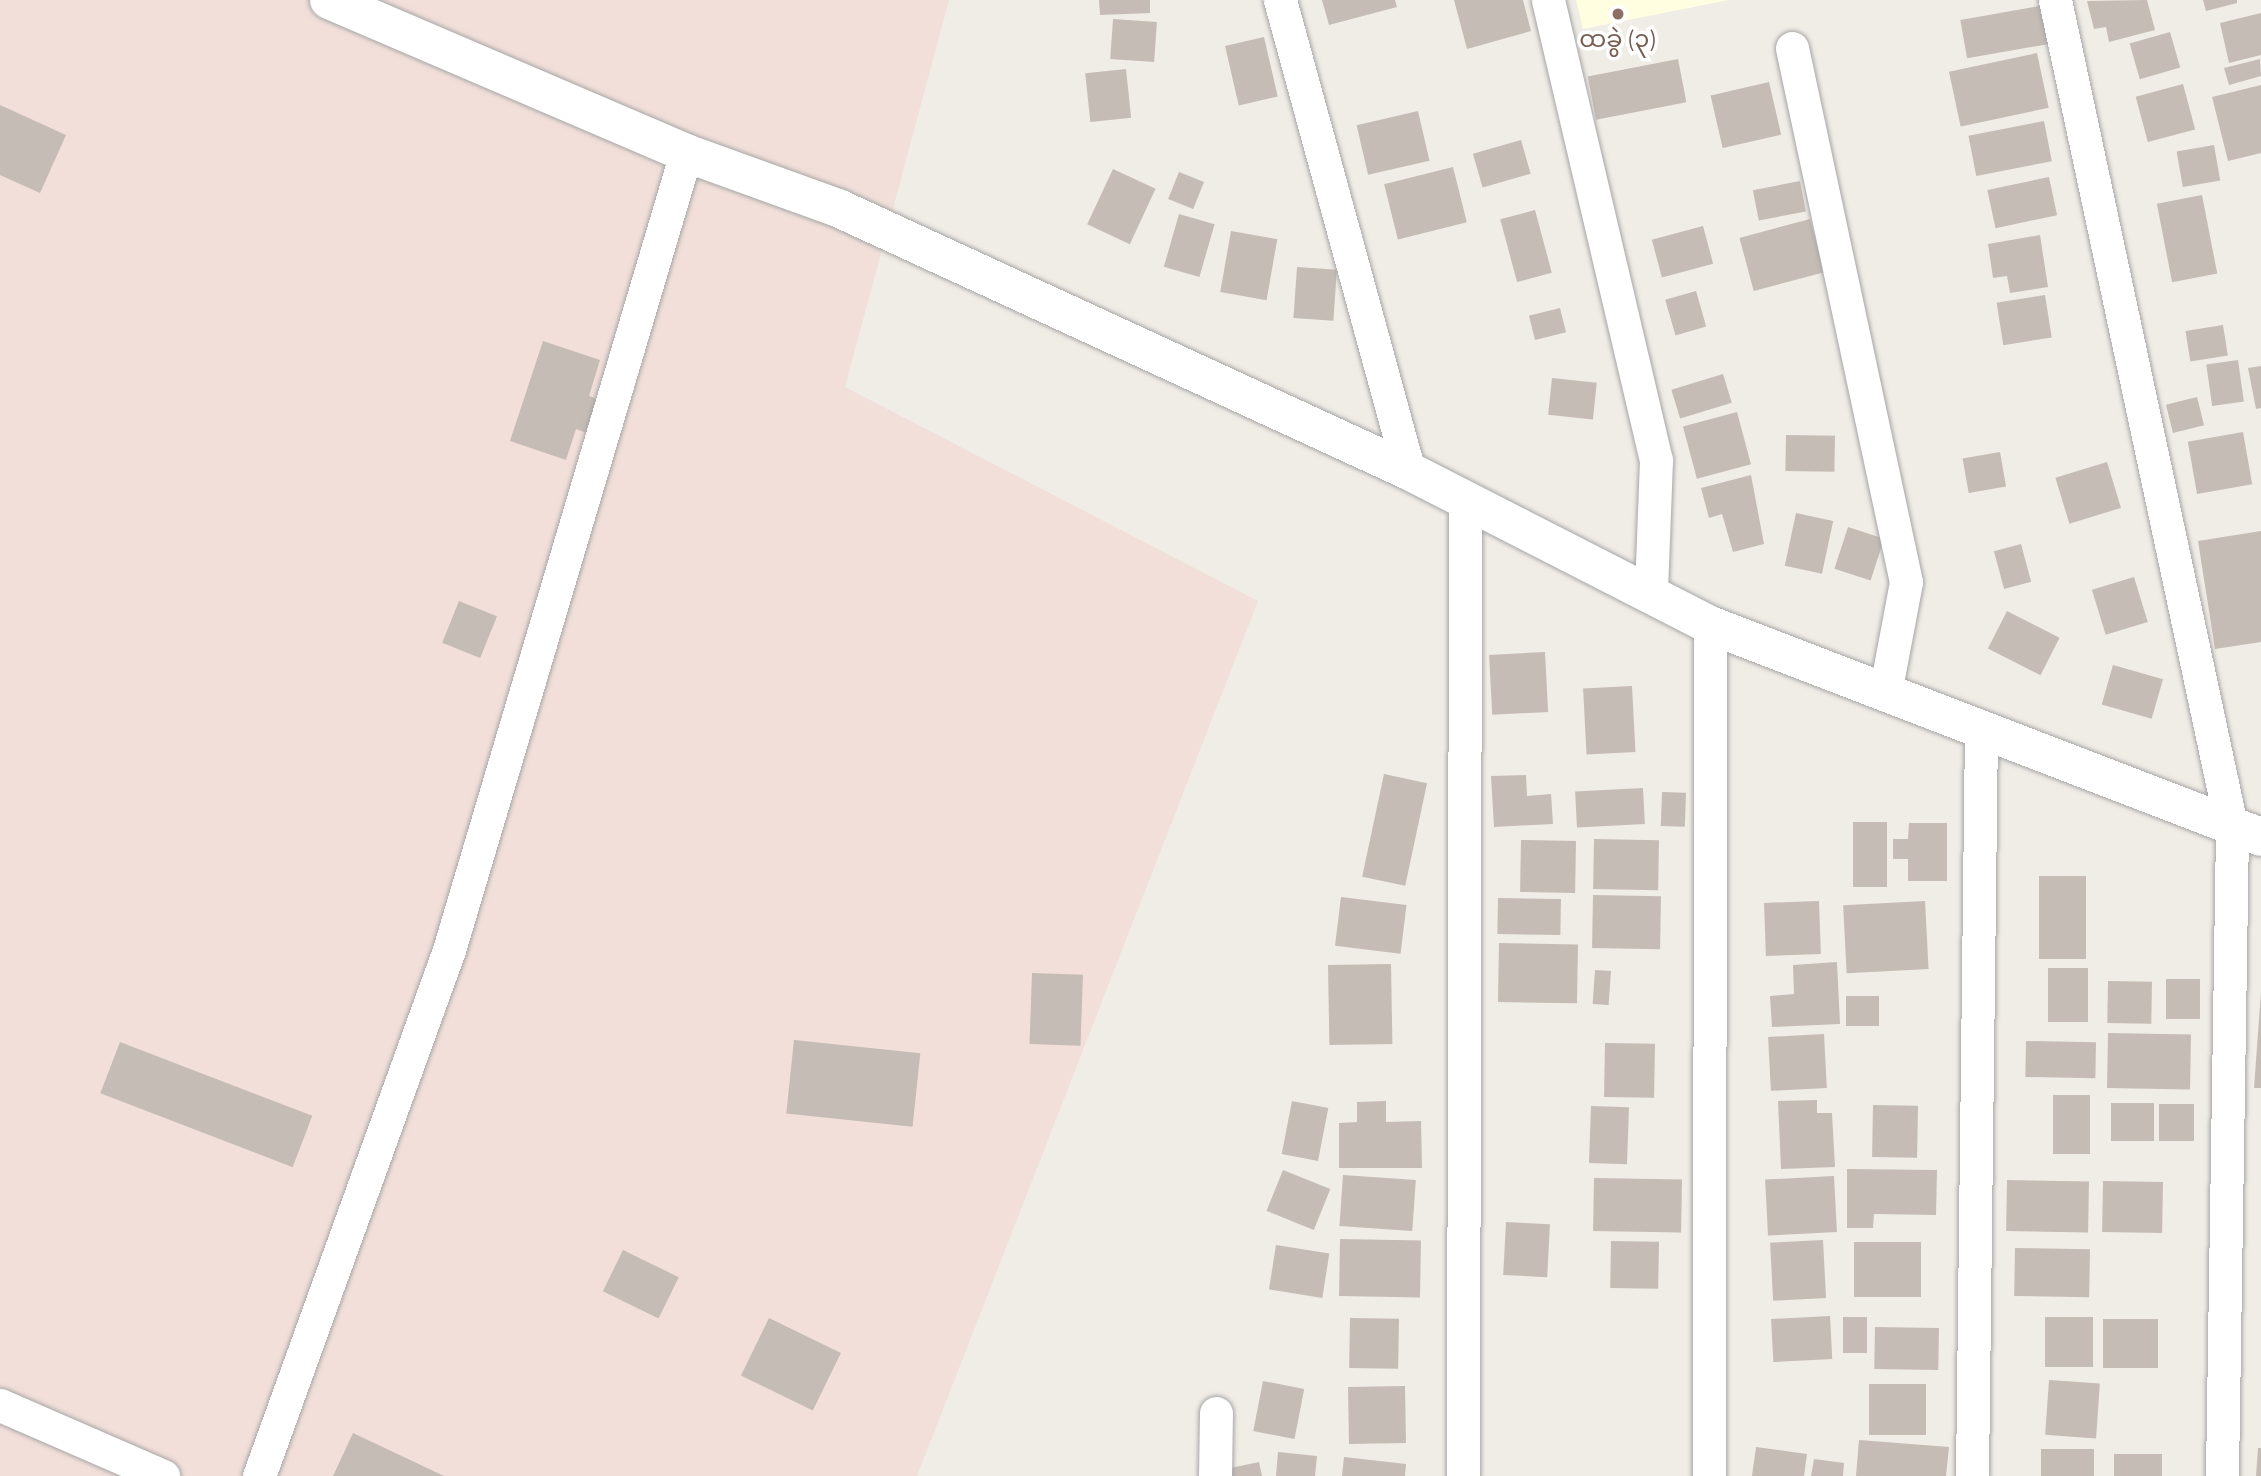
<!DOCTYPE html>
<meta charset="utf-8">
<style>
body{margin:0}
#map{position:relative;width:2261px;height:1476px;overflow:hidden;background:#f0ece6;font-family:"Source Sans 3","Noto Sans Myanmar",sans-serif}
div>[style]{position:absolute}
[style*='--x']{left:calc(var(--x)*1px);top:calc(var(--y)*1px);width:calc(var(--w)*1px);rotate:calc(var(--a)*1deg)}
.education>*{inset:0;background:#fffee0}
.military>*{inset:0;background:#f2dfd9}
.building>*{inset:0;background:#c5bcb5;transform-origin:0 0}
.roads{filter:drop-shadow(0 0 2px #a6a6a6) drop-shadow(0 0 2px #a6a6a6)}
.minor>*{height:33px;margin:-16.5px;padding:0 16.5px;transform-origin:16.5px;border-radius:16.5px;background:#fff}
.tertiary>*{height:38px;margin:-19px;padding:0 19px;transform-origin:19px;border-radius:19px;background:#fff}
.dots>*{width:19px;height:19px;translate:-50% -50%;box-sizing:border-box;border:4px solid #fff;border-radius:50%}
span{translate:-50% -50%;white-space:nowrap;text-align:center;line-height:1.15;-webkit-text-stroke:7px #fff;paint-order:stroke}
.education-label{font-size:24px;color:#785e54}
</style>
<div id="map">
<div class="education">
<div style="clip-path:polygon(1576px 0,1729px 0,1583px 29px)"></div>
</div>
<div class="military">
<div style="clip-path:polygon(0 0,949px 0,845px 387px,1258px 601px,917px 1476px,0 1476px)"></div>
</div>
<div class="building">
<div style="clip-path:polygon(1099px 0,1150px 0,1150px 13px,1100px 15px)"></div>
<div style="clip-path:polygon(1322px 0,1395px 0,1397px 7px,1329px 25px)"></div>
<div style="clip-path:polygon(1454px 0,1523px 0,1531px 31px,1467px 49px)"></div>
<div style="clip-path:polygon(2147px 0,2155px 30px,2109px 42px,2106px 27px,2094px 29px,2087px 1px)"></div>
<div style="clip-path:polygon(2203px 0,2237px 0,2237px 3px,2206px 11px)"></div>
<div style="left:2045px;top:5px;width:39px;height:86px;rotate:80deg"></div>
<div style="clip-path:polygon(2261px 13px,2261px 55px,2229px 63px,2220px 23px)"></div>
<div style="left:1113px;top:19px;width:44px;height:40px;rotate:4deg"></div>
<div style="left:2170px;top:32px;width:37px;height:42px;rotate:74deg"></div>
<div style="left:1264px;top:37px;width:61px;height:40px;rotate:77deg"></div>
<div style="left:2037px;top:53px;width:56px;height:90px;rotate:78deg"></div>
<div style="left:1678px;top:59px;width:44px;height:92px;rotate:79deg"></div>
<div style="clip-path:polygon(2260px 59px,2261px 76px,2229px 85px,2224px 68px)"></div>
<div style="left:1126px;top:69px;width:49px;height:41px;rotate:84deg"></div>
<div style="left:1769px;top:82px;width:54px;height:60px;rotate:77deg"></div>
<div style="left:2183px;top:84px;width:47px;height:49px;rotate:75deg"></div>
<div style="clip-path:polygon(2261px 85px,2261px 153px,2228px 161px,2212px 97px)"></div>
<div style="clip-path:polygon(0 105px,66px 135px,40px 193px,0 175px)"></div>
<div style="left:1418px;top:111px;width:51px;height:63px;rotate:77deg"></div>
<div style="left:2044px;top:121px;width:41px;height:77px;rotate:79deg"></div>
<div style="left:1521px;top:140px;width:35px;height:50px;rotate:74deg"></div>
<div style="left:2214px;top:145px;width:36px;height:38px;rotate:80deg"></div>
<div style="left:1453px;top:167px;width:57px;height:71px;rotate:76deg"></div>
<div style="left:1113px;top:169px;width:47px;height:61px;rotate:25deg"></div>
<div style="left:1179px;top:172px;width:27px;height:29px;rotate:22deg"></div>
<div style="left:2049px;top:177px;width:39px;height:63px;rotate:78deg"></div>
<div style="left:1800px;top:181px;width:31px;height:48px;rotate:79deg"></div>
<div style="left:2202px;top:195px;width:80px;height:46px;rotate:79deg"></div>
<div style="left:1535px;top:210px;width:65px;height:36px;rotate:75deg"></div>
<div style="left:1179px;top:214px;width:37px;height:55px;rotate:16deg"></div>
<div style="left:1810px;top:219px;width:55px;height:73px;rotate:75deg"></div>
<div style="left:1703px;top:226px;width:39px;height:53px;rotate:75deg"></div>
<div style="left:1231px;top:231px;width:47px;height:62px;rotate:10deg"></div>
<div style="clip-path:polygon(2040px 235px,2048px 287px,2010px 293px,2007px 276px,1993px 278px,1988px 244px)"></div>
<div style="left:1297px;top:267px;width:40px;height:51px;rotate:4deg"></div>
<div style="left:1696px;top:291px;width:37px;height:32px;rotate:74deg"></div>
<div style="left:2045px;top:295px;width:43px;height:49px;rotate:81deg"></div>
<div style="left:1560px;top:308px;width:25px;height:32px;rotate:76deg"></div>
<div style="left:2223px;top:325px;width:31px;height:38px;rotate:81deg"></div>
<div style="clip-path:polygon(543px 341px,600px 360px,589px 396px,606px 402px,595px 436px,576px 429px,566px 460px,510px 441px)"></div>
<div style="left:2238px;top:360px;width:42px;height:32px;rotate:82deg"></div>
<div style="clip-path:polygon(2261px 366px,2261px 408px,2256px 409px,2248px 368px)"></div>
<div style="left:1723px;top:374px;width:30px;height:54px;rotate:73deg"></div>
<div style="left:1552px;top:378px;width:45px;height:37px;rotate:6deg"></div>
<div style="left:2197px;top:397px;width:29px;height:32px;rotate:76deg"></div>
<div style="left:1737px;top:412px;width:54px;height:56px;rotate:75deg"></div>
<div style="left:2243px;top:432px;width:53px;height:56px;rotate:80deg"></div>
<div style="left:1786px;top:435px;width:49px;height:36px;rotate:1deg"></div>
<div style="left:2000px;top:452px;width:35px;height:38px;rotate:80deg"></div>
<div style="left:2107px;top:462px;width:48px;height:54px;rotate:73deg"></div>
<div style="clip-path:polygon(1751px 475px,1764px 544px,1733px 552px,1722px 514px,1709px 518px,1701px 488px)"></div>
<div style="left:1796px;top:513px;width:38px;height:54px;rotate:12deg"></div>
<div style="left:1848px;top:527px;width:38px;height:44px;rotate:18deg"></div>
<div style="clip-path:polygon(2261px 531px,2261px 642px,2215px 649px,2198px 541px)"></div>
<div style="left:2021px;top:544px;width:39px;height:28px;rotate:75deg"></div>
<div style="left:2134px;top:577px;width:47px;height:44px;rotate:73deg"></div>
<div style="left:459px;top:601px;width:41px;height:45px;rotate:22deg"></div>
<div style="left:2007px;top:611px;width:59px;height:42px;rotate:27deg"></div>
<div style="left:1545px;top:652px;width:60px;height:56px;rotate:87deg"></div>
<div style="left:2113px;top:665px;width:52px;height:41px;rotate:16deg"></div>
<div style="left:1632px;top:686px;width:66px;height:49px;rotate:87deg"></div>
<div style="left:1384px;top:774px;width:44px;height:105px;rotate:12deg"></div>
<div style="clip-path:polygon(1526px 775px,1527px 796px,1551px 794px,1553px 824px,1494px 827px,1491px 776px)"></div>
<div style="left:1643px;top:788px;width:36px;height:68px;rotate:87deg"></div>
<div style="left:1662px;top:792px;width:24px;height:34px;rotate:2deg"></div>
<div style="left:1853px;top:822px;width:34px;height:65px"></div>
<div style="clip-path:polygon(1909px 823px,1947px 823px,1947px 881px,1908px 881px,1908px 859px,1893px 859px,1893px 839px,1908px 839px)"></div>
<div style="left:1594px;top:839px;width:65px;height:50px;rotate:1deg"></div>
<div style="left:1521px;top:840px;width:55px;height:52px;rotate:1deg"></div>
<div style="left:2039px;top:876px;width:47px;height:83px"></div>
<div style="left:1593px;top:895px;width:68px;height:53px;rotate:1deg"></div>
<div style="left:1341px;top:897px;width:66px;height:49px;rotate:7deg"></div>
<div style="left:1498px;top:898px;width:63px;height:36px;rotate:1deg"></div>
<div style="left:1819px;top:901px;width:53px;height:55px;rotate:88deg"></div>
<div style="left:1925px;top:901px;width:68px;height:82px;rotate:87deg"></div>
<div style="left:1499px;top:943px;width:79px;height:59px;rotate:1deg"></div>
<div style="clip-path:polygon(1837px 962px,1840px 1024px,1772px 1027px,1770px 996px,1794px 994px,1793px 965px)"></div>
<div style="left:1391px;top:964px;width:80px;height:63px;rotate:89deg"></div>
<div style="left:2048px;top:968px;width:40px;height:54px"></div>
<div style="left:1595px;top:970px;width:16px;height:34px;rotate:4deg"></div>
<div style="left:1032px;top:973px;width:51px;height:71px;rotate:2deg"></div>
<div style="left:2166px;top:979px;width:34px;height:40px"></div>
<div style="left:2108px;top:981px;width:44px;height:42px;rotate:1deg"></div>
<div style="clip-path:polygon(2261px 992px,2261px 1088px,2254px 1088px)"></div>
<div style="left:1846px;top:996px;width:33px;height:30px"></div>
<div style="left:2108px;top:1033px;width:83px;height:55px;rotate:1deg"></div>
<div style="left:1824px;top:1034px;width:54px;height:56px;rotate:87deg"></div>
<div style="left:794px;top:1040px;width:127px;height:74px;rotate:6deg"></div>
<div style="left:2026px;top:1041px;width:70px;height:36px;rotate:1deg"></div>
<div style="left:120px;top:1042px;width:206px;height:55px;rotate:21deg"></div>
<div style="left:1605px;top:1043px;width:50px;height:54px;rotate:1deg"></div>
<div style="left:2053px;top:1095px;width:37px;height:59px"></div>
<div style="clip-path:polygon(1817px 1100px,1817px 1113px,1832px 1113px,1835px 1167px,1781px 1169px,1778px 1101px)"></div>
<div style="left:1292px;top:1101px;width:37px;height:54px;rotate:11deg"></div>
<div style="clip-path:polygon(1386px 1101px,1386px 1122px,1421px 1121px,1422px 1168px,1339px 1168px,1339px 1123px,1357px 1122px,1357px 1102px)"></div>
<div style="left:2111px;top:1103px;width:43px;height:38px"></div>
<div style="left:2159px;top:1104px;width:35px;height:37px"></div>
<div style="left:1873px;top:1105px;width:45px;height:52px;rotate:1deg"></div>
<div style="left:1591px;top:1106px;width:38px;height:57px;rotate:2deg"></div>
<div style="clip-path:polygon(1847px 1169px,1937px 1170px,1936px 1215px,1874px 1214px,1873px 1228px,1847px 1228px)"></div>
<div style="left:1283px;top:1170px;width:51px;height:44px;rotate:22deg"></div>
<div style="left:1343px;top:1175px;width:73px;height:51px;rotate:4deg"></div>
<div style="left:1834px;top:1176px;width:56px;height:69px;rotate:87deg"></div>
<div style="left:1594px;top:1178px;width:88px;height:53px;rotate:1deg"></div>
<div style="left:2007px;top:1180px;width:82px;height:51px;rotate:1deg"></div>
<div style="left:2103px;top:1181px;width:60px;height:51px;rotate:1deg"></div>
<div style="left:1506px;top:1222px;width:44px;height:53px;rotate:3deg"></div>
<div style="left:1340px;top:1239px;width:81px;height:57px;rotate:1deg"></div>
<div style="left:1823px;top:1240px;width:58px;height:53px;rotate:87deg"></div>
<div style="left:1611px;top:1241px;width:48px;height:47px;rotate:1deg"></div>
<div style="left:1854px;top:1242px;width:67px;height:55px"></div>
<div style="left:1276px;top:1245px;width:54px;height:45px;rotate:9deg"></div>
<div style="left:2015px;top:1248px;width:75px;height:48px;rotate:1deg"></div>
<div style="left:623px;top:1250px;width:62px;height:46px;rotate:26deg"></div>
<div style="left:1830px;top:1316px;width:43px;height:59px;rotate:87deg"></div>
<div style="left:1843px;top:1317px;width:24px;height:36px"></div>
<div style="left:2045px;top:1317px;width:48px;height:50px"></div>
<div style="left:769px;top:1318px;width:80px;height:64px;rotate:26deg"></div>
<div style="left:1350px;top:1318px;width:49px;height:50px;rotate:1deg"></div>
<div style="left:2103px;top:1319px;width:55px;height:49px"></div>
<div style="left:1875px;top:1327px;width:64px;height:42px;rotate:1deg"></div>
<div style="left:2049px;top:1380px;width:51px;height:55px;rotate:4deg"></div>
<div style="left:1263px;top:1381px;width:42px;height:51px;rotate:11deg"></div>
<div style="left:1869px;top:1384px;width:57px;height:51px"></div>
<div style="left:1405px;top:1386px;width:57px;height:57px;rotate:89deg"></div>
<div style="clip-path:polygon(353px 1433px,444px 1476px,333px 1476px)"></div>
<div style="clip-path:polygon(1859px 1440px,1949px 1447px,1946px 1476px,1856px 1476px)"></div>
<div style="clip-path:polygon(1756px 1447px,1807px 1454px,1804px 1476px,1752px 1476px)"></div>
<div style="clip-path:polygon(2258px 1448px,2261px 1448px,2261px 1476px,2256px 1476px)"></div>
<div style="left:2041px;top:1449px;width:53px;height:27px"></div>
<div style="clip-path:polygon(1278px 1452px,1317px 1456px,1315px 1476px,1276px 1476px)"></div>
<div style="left:2114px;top:1454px;width:48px;height:22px"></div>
<div style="clip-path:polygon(1344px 1457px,1406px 1464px,1405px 1476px,1342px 1476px)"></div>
<div style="clip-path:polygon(1814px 1459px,1844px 1463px,1843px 1476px,1811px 1476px)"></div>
<div style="clip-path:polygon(1259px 1462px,1262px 1476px,1228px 1476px,1226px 1469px)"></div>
</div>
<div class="roads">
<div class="minor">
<div style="--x:1280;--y:0;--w:488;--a:74.7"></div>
<div style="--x:1548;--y:0;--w:473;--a:76.8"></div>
<div style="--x:1656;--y:460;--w:133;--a:92.2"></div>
<div style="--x:2055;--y:0;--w:849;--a:77.96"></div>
<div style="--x:2232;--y:830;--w:646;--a:90.89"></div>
<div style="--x:1792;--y:48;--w:546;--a:77.95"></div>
<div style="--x:1906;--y:582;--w:113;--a:100.7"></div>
<div style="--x:0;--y:1405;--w:178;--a:23.5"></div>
<div style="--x:259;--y:1476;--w:559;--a:-70.14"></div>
<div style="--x:449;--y:950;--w:831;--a:-73.44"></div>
<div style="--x:1215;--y:1476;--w:63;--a:-89.1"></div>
<div style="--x:1463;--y:1476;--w:978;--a:-89.88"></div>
<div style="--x:1709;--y:1476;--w:851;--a:-89.93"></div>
<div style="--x:1972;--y:1476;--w:746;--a:-89.31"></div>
</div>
<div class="tertiary">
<div style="--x:329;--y:0;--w:388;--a:23.2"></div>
<div style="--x:686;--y:153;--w:162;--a:19.9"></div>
<div style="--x:838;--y:208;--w:629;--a:24.73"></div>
<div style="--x:1409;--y:471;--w:338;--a:27.1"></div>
<div style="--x:1710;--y:625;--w:590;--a:21.04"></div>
</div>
</div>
<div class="dots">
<div style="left:1618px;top:14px;background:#8d6e63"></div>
</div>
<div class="education-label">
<span style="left:1618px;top:40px">ထခွဲ (၃)</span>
</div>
</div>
